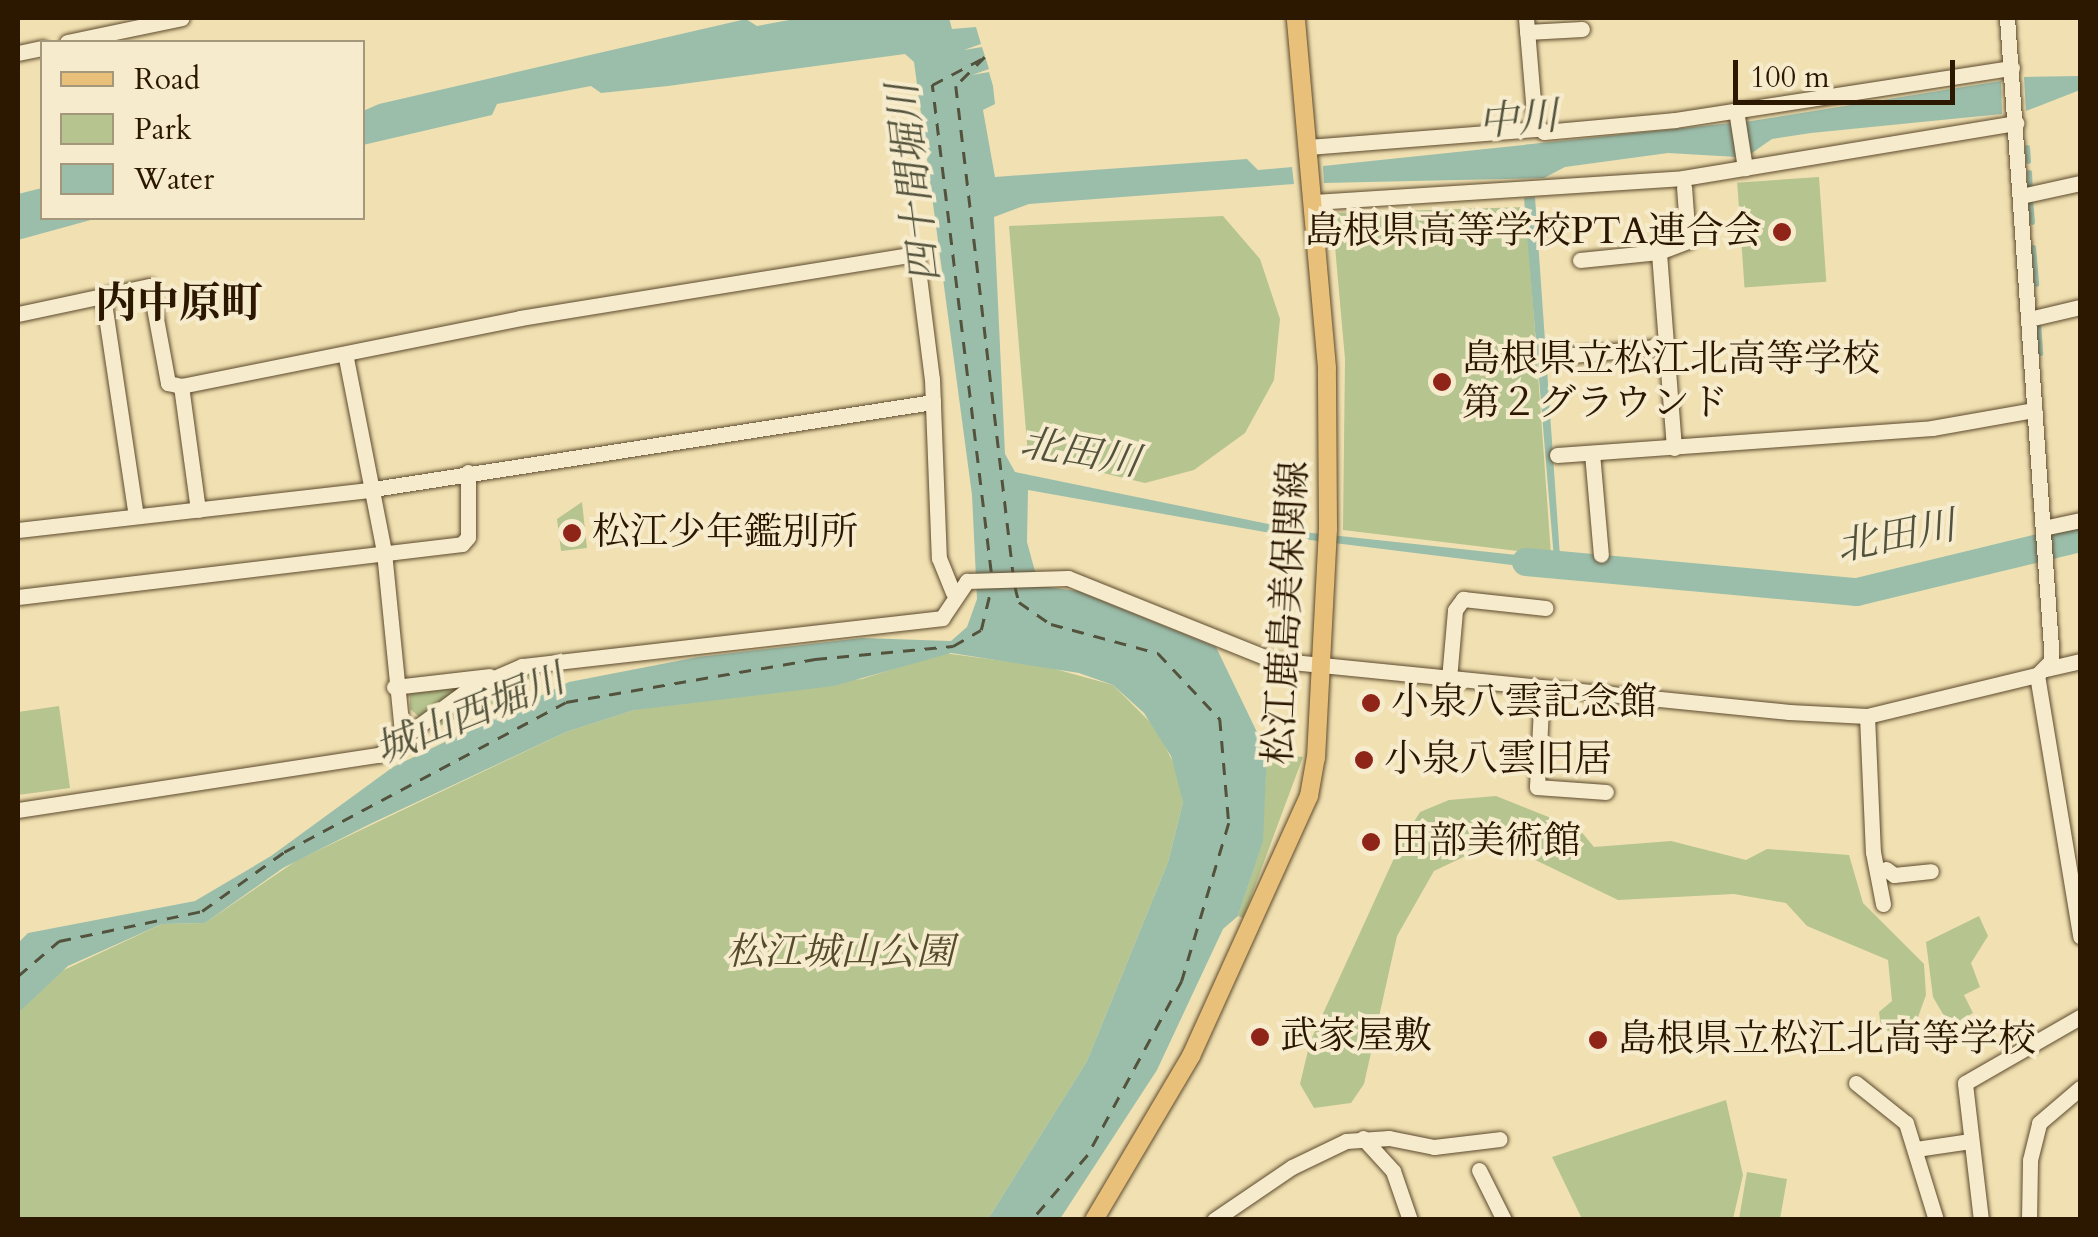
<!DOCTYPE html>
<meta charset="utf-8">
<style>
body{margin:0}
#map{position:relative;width:2098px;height:1237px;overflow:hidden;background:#f1e1b2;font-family:Cardo,"Noto Serif JP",serif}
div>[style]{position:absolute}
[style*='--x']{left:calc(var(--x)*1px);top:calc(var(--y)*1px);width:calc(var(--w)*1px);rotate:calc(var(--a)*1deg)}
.green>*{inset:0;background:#b6c48f;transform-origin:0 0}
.water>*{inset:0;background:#9bbeab}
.stream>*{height:5px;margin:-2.5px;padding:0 2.5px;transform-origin:2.5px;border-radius:2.5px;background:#9bbeab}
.river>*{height:28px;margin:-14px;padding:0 14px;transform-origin:14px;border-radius:14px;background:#9bbeab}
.ferry>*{height:2.5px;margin-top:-1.25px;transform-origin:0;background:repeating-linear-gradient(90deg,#53523c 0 12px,transparent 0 22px)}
.roads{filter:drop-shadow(0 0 2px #5d4a2d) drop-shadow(0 0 2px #5d4a2d)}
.minor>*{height:15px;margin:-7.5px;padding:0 7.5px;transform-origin:7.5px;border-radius:7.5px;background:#f6eccd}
.major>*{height:18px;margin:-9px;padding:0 9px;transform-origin:9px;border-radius:9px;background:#e8c079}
.dots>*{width:28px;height:28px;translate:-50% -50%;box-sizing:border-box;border:5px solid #f6eccd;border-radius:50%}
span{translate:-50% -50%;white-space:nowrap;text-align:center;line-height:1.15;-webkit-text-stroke:8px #f6eccd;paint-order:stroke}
.poi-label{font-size:38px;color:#2c1801}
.right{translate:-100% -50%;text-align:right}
.left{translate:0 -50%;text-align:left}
.street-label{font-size:38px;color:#2c1801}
.park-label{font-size:38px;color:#554c2c;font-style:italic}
.water-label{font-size:40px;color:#53523c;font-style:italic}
.quarter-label{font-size:42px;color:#2c1801;font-weight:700}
.frame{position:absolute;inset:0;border:20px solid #2c1801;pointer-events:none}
.legend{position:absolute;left:40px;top:40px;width:325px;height:180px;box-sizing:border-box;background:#f6eccd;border:2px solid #a5977b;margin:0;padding:12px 18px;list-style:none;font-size:30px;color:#2c1801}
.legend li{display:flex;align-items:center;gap:20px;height:50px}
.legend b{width:50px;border:2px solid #a5977b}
.scale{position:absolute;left:1733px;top:60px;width:222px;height:45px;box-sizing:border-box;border:5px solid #2c1801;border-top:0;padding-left:12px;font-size:30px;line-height:35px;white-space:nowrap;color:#2c1801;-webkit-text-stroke:8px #f6eccd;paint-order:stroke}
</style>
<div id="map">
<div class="green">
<div style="left:1819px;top:177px;width:105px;height:82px;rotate:86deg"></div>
<div style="clip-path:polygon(1526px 207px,1551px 555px,1343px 530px,1345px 359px,1332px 213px)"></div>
<div style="clip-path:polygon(1223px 216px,1260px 259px,1280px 319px,1274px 380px,1245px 433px,1194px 470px,1145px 483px,1028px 455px,1009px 226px)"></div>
<div style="clip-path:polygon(582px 502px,587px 548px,561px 551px,557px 519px)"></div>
<div style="clip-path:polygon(943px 653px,1044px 666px,1113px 685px,1157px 729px,1179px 775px,1183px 802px,1168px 862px,1087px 1061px,988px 1219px,18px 1219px,18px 1013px,51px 976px,162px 924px,205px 923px,296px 861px,566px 732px,652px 704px,862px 679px)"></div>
<div style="clip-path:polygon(545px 669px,515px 695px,432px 729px,479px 689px)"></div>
<div style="clip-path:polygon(469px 680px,423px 720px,410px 709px,410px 690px)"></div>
<div style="clip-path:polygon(59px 706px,70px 788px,18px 795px,18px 712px)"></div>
<div style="clip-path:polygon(1267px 753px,1303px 757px,1243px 918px,1238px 916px,1262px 842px)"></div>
<div style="clip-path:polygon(1496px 796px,1579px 829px,1594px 847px,1671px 841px,1746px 860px,1767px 849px,1849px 855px,1863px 903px,1924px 964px,1926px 995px,1913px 1031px,1901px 1036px,1881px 1028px,1879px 1012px,1892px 1001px,1888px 960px,1807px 926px,1786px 903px,1734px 894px,1618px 900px,1519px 852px,1476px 851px,1434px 871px,1397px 936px,1364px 1084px,1351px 1103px,1314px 1108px,1300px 1084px,1310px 1042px,1401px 843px,1420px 812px,1449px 800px)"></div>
<div style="clip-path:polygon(1979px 916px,1988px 936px,1971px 963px,1980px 987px,1964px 995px,1973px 1013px,1950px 1026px,1933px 997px,1926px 942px)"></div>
<div style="clip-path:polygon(1726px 1100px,1743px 1175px,1733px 1219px,1582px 1219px,1552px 1157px)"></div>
<div style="clip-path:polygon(1747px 1172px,1787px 1179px,1780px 1219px,1739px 1219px)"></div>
</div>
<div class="water">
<div style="clip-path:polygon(800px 18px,949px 18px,952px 29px,976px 27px,981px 44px,964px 50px,982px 47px,989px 69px,972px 75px,989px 72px,993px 86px,995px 104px,983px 110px,995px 177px,1247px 159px,1258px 170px,1292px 167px,1294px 184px,1029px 204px,994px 217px,1005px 454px,1015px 472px,1312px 533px,1554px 559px,1524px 198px,1535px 197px,1561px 571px,1310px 540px,1028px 490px,1027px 542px,1039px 586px,1078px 591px,1216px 647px,1267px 753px,1263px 841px,1238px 916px,1223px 929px,1157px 1070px,1060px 1219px,988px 1219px,1087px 1061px,1168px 862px,1183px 802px,1171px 756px,1144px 713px,1113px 685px,1079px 673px,951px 653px,834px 686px,634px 710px,566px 732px,370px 824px,283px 868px,205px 923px,162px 924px,68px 966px,18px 1013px,18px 943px,28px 933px,195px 901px,271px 856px,393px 767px,569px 682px,698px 657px,862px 638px,951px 641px,967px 627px,977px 599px,972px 495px,914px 62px,905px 54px,668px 86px,601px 93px,591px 86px,497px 104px,492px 115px,363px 145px,363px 111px,379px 104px,746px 19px,757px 26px)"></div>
<div style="clip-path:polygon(2080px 76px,2080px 90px,2026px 111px,2024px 77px)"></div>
<div style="clip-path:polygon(2001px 81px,2002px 114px,1811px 133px,1772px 139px,1749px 155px,1745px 122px)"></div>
<div style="clip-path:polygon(1732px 123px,1737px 157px,1668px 153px,1565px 167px,1544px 178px,1324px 183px,1323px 166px)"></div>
<div style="clip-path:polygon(42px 188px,42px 218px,98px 218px,18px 240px,18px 194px)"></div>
</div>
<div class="stream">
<div style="--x:2027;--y:147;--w:14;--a:86"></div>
<div style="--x:2029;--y:172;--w:17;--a:87"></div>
<div style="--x:2030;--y:199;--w:23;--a:85"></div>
<div style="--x:2033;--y:247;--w:37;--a:85"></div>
<div style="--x:2038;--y:322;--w:31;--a:86"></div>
</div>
<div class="river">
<div style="--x:1526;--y:562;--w:332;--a:5.2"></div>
<div style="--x:1857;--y:592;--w:229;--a:-13.6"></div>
</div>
<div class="ferry">
<div style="--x:991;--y:572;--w:491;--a:-96.9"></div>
<div style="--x:932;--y:85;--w:60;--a:-27.8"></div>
<div style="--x:985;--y:57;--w:41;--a:135"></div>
<div style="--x:956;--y:86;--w:490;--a:83.3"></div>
<div style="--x:1015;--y:586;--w:16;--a:76"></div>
<div style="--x:1019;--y:602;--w:39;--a:35"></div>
<div style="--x:1051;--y:624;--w:111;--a:15.2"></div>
<div style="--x:1158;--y:653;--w:91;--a:46.8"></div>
<div style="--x:1220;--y:719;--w:104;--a:85.1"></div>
<div style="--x:1229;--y:823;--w:165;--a:106.6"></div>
<div style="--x:1182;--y:981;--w:198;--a:118.4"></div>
<div style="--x:1088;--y:1155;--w:86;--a:130.7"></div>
<div style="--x:18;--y:976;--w:54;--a:-40.5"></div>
<div style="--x:59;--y:941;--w:146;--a:-11.8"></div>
<div style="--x:202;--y:911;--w:101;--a:-35.7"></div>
<div style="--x:284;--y:852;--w:319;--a:-28"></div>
<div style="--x:566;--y:702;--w:253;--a:-9.8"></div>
<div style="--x:815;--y:659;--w:139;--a:-5.4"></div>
<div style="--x:953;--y:646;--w:32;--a:-30"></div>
<div style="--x:981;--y:630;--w:46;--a:-76.3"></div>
</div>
<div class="roads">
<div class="minor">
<div style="--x:1526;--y:18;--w:107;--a:85.2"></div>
<div style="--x:1535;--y:125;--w:11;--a:38"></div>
<div style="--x:1544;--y:132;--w:132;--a:-5.2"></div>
<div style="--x:1675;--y:120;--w:341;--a:-8.8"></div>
<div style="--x:1527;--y:32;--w:55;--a:-3.1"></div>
<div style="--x:67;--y:42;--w:117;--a:-11.8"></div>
<div style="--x:18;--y:53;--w:25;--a:-12"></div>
<div style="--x:1736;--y:110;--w:59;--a:81.2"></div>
<div style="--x:1308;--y:147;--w:231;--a:-4.5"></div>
<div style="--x:2021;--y:196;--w:60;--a:-12.4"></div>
<div style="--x:1314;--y:202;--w:370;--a:-3.7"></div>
<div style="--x:1683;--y:178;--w:338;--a:-9.4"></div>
<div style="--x:1580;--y:260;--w:79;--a:-5.8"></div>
<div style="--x:103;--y:296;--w:222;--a:81.5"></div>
<div style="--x:18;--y:314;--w:135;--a:-12"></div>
<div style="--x:150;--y:286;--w:99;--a:79.5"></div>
<div style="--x:168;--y:383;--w:13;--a:13"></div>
<div style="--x:181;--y:386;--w:346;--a:-11.3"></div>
<div style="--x:520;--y:318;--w:392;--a:-9.2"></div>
<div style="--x:907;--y:255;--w:12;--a:31"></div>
<div style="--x:917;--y:261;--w:119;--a:82.8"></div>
<div style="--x:932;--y:379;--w:179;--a:87.8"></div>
<div style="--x:939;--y:558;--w:37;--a:68"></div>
<div style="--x:2029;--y:319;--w:52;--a:-13.2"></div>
<div style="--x:1551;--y:357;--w:117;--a:-5.4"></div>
<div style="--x:346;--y:358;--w:198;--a:78.9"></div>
<div style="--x:384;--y:552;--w:192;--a:84.3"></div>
<div style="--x:181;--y:386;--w:125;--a:82.2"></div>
<div style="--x:1674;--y:448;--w:197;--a:-94.4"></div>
<div style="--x:1659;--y:252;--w:31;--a:-21"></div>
<div style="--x:1688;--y:241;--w:54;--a:-94.2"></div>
<div style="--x:1592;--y:453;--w:102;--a:85"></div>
<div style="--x:1557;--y:455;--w:376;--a:-4.1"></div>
<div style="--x:1932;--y:428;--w:104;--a:-10"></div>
<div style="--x:2043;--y:528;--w:38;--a:-12"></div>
<div style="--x:18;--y:530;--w:351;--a:-6.5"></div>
<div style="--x:367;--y:490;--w:573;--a:-8.84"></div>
<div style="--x:18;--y:597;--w:447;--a:-6.8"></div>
<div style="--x:462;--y:544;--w:9;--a:-49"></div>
<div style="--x:468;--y:537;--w:65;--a:-90"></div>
<div style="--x:2046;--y:669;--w:35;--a:-13"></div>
<div style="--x:2037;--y:675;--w:265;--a:80.6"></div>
<div style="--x:1449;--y:679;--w:69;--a:-85"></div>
<div style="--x:1455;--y:610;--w:14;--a:-54"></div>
<div style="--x:1463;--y:599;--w:83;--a:6.2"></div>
<div style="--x:394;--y:687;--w:96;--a:-6.6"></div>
<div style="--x:1542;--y:688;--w:99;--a:92.9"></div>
<div style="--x:1537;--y:787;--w:69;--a:4.1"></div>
<div style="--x:1867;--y:716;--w:136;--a:87.5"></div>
<div style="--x:1873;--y:852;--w:53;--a:79.1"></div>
<div style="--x:18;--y:810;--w:365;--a:-8.7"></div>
<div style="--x:379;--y:755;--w:112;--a:-36.3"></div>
<div style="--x:469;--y:689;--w:58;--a:-23.5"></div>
<div style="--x:522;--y:666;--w:423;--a:-6.5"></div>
<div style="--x:942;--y:618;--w:45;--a:-56"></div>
<div style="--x:967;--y:581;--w:101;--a:-1.7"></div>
<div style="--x:1068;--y:578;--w:220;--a:21.9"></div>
<div style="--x:1272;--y:660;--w:520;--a:5.74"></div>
<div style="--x:1789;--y:712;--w:78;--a:2.9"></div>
<div style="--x:1867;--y:716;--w:175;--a:-13.6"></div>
<div style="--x:2037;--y:675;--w:20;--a:-45"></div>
<div style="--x:2051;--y:661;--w:14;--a:-90"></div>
<div style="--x:2051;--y:647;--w:631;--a:-94"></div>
<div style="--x:1886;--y:869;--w:10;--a:37"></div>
<div style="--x:1894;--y:875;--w:37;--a:-6"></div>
<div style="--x:1856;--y:1083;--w:64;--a:38.7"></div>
<div style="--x:1906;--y:1123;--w:102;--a:72.8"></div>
<div style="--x:1363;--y:1138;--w:45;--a:47.7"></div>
<div style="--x:1393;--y:1171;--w:52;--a:70.9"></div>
<div style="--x:1916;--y:1149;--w:55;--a:-8.4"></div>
<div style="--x:1479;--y:1170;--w:56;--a:63.4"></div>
<div style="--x:1214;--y:1220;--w:94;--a:-34.2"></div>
<div style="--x:1292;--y:1167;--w:60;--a:-25.7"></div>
<div style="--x:1346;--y:1141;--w:43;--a:-4"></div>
<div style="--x:1389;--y:1138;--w:46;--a:11.3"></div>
<div style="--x:1434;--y:1147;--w:66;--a:-6.9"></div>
<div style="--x:1981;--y:1220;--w:138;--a:-96.7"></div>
<div style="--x:1965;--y:1083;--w:133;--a:-29.9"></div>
<div style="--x:2029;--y:1220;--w:60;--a:-89"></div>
<div style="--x:2030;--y:1160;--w:38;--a:-76"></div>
<div style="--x:2039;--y:1123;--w:54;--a:-40.5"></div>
</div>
<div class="major">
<div style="--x:1094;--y:1220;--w:191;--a:-59.4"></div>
<div style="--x:1191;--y:1056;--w:286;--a:-65.6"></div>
<div style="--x:1309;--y:796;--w:39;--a:-80"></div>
<div style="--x:1316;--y:758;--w:230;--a:-87"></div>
<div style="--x:1328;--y:528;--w:160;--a:-90.4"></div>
<div style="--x:1327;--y:368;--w:351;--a:-95.1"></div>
</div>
</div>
<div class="dots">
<div style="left:1782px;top:232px;background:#8f2418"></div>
<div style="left:1442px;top:382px;background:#8f2418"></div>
<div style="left:572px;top:533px;background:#8f2418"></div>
<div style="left:1371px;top:703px;background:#8f2418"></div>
<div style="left:1364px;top:760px;background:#8f2418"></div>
<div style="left:1371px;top:842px;background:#8f2418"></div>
<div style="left:1260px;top:1037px;background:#8f2418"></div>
<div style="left:1598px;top:1040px;background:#8f2418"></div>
</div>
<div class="poi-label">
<span class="right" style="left:1762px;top:232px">島根県高等学校PTA連合会</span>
<span class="left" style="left:1462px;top:382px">島根県立松江北高等学校<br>第２グラウンド</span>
<span class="left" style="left:592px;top:533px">松江少年鑑別所</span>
<span class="left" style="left:1391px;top:703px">小泉八雲記念館</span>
<span class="left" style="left:1384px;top:760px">小泉八雲旧居</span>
<span class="left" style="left:1391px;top:842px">田部美術館</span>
<span class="left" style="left:1280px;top:1037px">武家屋敷</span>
<span class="left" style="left:1618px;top:1040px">島根県立松江北高等学校</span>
</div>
<div class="street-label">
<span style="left:1287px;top:613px;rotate:-87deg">松江鹿島美保関線</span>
</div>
<div class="park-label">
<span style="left:840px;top:953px">松江城山公園</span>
</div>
<div class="water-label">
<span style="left:1518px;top:120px;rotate:-5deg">中川</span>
<span style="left:915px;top:183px;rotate:-97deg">四十間堀川</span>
<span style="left:1080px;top:453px;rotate:10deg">北田川</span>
<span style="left:1896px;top:537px;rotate:-11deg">北田川</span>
<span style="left:470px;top:715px;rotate:-22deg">城山西堀川</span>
</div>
<div class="quarter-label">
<span style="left:179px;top:304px">内中原町</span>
</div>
<div class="frame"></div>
<ul class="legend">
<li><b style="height:12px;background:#e8c079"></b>Road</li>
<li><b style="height:28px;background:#b6c48f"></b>Park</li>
<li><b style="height:28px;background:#9bbeab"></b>Water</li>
</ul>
<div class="scale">100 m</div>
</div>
